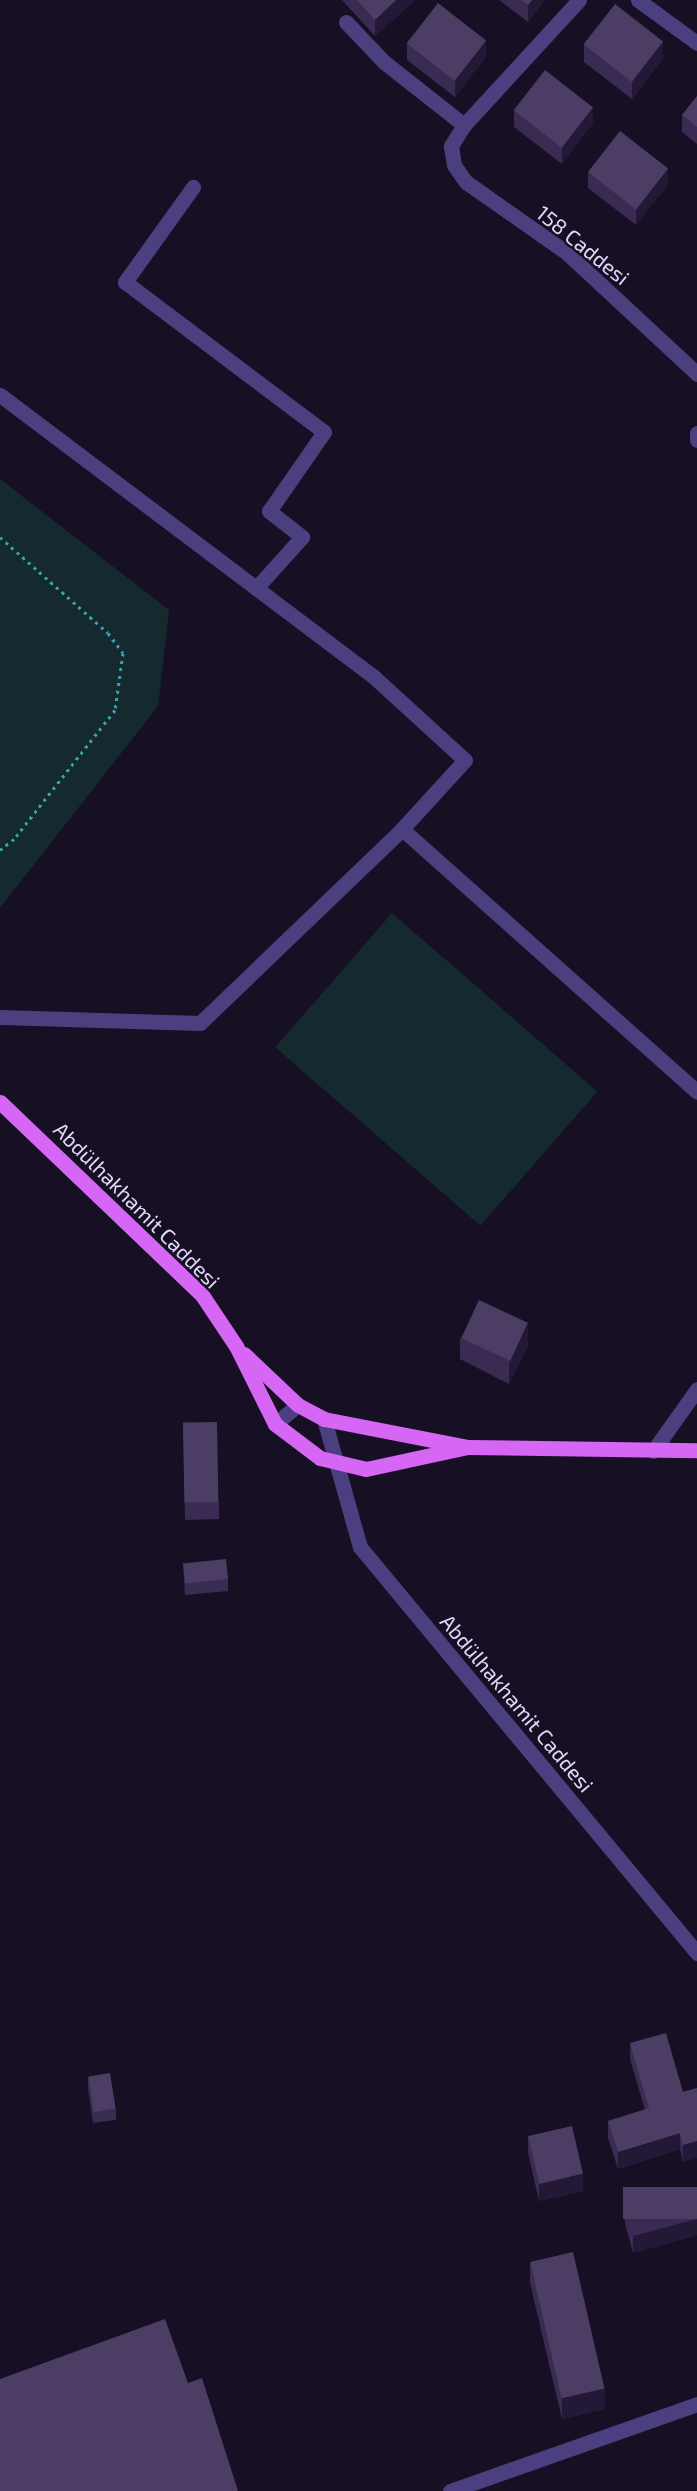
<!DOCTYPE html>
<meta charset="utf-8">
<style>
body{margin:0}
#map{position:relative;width:697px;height:2491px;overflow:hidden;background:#171024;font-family:"Exo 2",sans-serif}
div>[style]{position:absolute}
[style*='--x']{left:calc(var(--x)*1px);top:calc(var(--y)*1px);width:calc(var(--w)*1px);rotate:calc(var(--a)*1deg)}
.green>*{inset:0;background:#142a2e;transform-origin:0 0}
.path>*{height:3px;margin-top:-1.5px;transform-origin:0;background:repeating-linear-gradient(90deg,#38a2af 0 3px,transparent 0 7.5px)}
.minor>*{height:15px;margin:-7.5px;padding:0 7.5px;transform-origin:7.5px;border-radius:7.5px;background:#4c3f80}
.major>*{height:15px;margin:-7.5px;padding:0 7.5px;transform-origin:7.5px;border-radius:7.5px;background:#d666f4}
.wall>*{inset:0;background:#392b51}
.shaded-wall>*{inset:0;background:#241837}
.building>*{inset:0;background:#4b3d63;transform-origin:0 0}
span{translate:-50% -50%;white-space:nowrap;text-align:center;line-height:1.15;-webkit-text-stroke:5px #171024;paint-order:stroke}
.street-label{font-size:21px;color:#e1d7fc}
</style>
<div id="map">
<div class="green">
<div style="clip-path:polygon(0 479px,169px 610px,158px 706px,0 908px)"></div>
<div style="left:392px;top:913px;width:272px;height:178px;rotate:41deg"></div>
</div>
<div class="path">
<div style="--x:0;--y:537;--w:144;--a:41.6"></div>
<div style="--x:108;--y:633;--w:25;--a:53"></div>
<div style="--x:123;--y:653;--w:58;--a:98"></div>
<div style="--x:115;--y:710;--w:164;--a:128.1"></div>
<div style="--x:14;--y:839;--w:18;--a:142"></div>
</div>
<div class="minor">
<div style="--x:579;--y:0;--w:170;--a:132.6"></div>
<div style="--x:464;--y:125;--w:25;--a:122"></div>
<div style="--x:451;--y:146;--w:19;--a:81"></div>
<div style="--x:454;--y:165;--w:21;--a:55"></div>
<div style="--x:466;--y:182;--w:123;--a:35.1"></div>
<div style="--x:567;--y:253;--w:178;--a:42.9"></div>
<div style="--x:638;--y:0;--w:73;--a:36.1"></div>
<div style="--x:346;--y:22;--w:55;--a:46.5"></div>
<div style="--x:384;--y:62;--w:102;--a:38.2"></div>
<div style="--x:193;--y:187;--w:117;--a:125.6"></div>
<div style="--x:125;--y:282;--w:249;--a:37"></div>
<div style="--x:324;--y:432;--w:96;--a:124.8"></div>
<div style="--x:269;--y:511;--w:42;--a:38.2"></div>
<div style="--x:302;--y:537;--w:69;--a:132"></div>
<div style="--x:0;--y:395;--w:468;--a:37"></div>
<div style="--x:374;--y:677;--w:123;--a:42.4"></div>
<div style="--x:465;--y:760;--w:93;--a:132.4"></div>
<div style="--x:697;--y:433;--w:7;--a:90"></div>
<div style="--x:0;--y:1017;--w:200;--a:1.7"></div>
<div style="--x:200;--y:1023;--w:280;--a:-43.8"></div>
<div style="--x:402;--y:829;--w:395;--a:41.7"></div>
<div style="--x:324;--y:1419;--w:133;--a:74.3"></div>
<div style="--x:360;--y:1547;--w:528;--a:50.31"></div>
<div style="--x:275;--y:1424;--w:30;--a:-40"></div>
<div style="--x:653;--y:1451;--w:76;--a:-54.6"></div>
<div style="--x:450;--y:2491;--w:262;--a:-19.4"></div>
</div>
<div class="major">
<div style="--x:0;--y:1102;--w:279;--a:43.7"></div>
<div style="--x:202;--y:1295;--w:61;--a:56.3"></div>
<div style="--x:236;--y:1346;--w:87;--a:63.4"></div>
<div style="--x:275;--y:1424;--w:56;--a:37.1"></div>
<div style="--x:320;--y:1458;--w:47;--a:13.4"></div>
<div style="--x:366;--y:1469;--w:104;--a:-12.2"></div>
<div style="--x:244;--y:1354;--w:74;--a:43.4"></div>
<div style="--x:298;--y:1405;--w:30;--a:28"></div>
<div style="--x:324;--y:1419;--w:147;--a:11"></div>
<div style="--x:468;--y:1447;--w:229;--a:0.8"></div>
</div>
<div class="wall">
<div style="clip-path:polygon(342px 0,413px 0,413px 2px,375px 36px)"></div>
<div style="clip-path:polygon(499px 0,545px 0,528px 22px)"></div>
<div style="clip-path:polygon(407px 43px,486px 56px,455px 97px,407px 60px)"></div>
<div style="clip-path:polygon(584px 45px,663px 58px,632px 99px,584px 62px)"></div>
<div style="clip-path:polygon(697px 96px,697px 144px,682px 132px,682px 115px)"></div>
<div style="clip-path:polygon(514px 110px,593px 123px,562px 164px,514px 127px)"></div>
<div style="clip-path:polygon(588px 172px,668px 184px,636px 225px,588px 188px)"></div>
<div style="clip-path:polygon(460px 1338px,528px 1345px,509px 1384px,460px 1359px)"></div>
<div style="clip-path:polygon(183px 1423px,219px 1502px,219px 1519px,185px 1520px)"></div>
<div style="clip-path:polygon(183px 1563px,228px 1579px,228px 1591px,185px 1595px)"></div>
<div style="clip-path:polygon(630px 2043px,683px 2092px,697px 2088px,683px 2162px,680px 2149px,618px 2169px,608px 2138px,608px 2121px,645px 2110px,630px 2059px)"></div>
<div style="clip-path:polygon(88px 2077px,116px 2109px,116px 2120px,93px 2123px,88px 2088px)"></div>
<div style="clip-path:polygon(528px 2136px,583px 2191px,539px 2201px,528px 2153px)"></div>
<div style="clip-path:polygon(697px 2187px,697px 2235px,633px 2253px,625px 2223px,625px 2206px)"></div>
<div style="clip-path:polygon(530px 2262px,605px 2409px,562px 2419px,530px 2283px)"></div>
</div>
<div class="shaded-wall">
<div style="clip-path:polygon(396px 0,413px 0,413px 2px,375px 36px,375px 20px)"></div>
<div style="clip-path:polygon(532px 0,545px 0,528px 22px,528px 5px)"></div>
<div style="clip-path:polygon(486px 40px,486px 56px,455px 97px,455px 80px)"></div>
<div style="clip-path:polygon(663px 41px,663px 58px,632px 99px,632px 82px)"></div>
<div style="clip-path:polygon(593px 107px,593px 123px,562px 164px,562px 147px)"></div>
<div style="clip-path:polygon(668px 168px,668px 184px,636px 225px,636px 208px)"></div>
<div style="clip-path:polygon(528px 1323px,528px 1345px,509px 1384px,509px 1362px)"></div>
<div style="clip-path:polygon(680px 2133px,680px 2149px,618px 2169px,618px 2152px)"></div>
<div style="clip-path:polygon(697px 2141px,697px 2158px,683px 2162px,683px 2145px)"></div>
<div style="clip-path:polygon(583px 2174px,583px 2191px,539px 2201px,539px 2184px)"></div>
<div style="clip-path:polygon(697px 2219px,697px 2235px,633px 2253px,633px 2236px)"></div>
<div style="clip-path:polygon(605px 2388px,605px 2409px,562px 2419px,562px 2398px)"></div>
</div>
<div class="building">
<div style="clip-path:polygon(357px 0,396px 0,375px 20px)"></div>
<div style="clip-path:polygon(521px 0,532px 0,528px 5px)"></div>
<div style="left:438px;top:3px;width:61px;height:51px;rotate:38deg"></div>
<div style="left:615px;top:4px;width:61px;height:51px;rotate:38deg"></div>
<div style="left:545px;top:70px;width:61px;height:51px;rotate:38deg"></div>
<div style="clip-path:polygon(697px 96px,697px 127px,682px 115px)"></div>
<div style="left:620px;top:131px;width:61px;height:52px;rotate:38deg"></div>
<div style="left:479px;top:1300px;width:54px;height:42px;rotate:25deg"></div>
<div style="left:217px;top:1422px;width:80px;height:34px;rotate:89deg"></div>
<div style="left:226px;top:1559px;width:20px;height:43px;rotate:84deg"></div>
<div style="clip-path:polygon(666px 2033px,683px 2092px,697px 2088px,697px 2141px,683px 2145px,680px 2133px,618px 2152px,608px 2121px,649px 2108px,630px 2043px)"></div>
<div style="left:110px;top:2073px;width:36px;height:22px;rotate:81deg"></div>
<div style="left:572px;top:2126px;width:49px;height:45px;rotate:77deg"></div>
<div style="left:697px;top:2187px;width:32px;height:74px;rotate:90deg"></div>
<div style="left:573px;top:2252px;width:140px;height:44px;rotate:77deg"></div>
<div style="clip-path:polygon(165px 2319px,188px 2383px,202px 2378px,238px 2491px,0 2491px,0 2379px)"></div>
</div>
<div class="street-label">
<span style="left:583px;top:245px;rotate:39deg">158 Caddesi</span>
<span style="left:137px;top:1205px;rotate:45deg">Abdülhakhamit Caddesi</span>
<span style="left:517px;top:1703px;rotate:50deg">Abdülhakhamit Caddesi</span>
</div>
</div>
